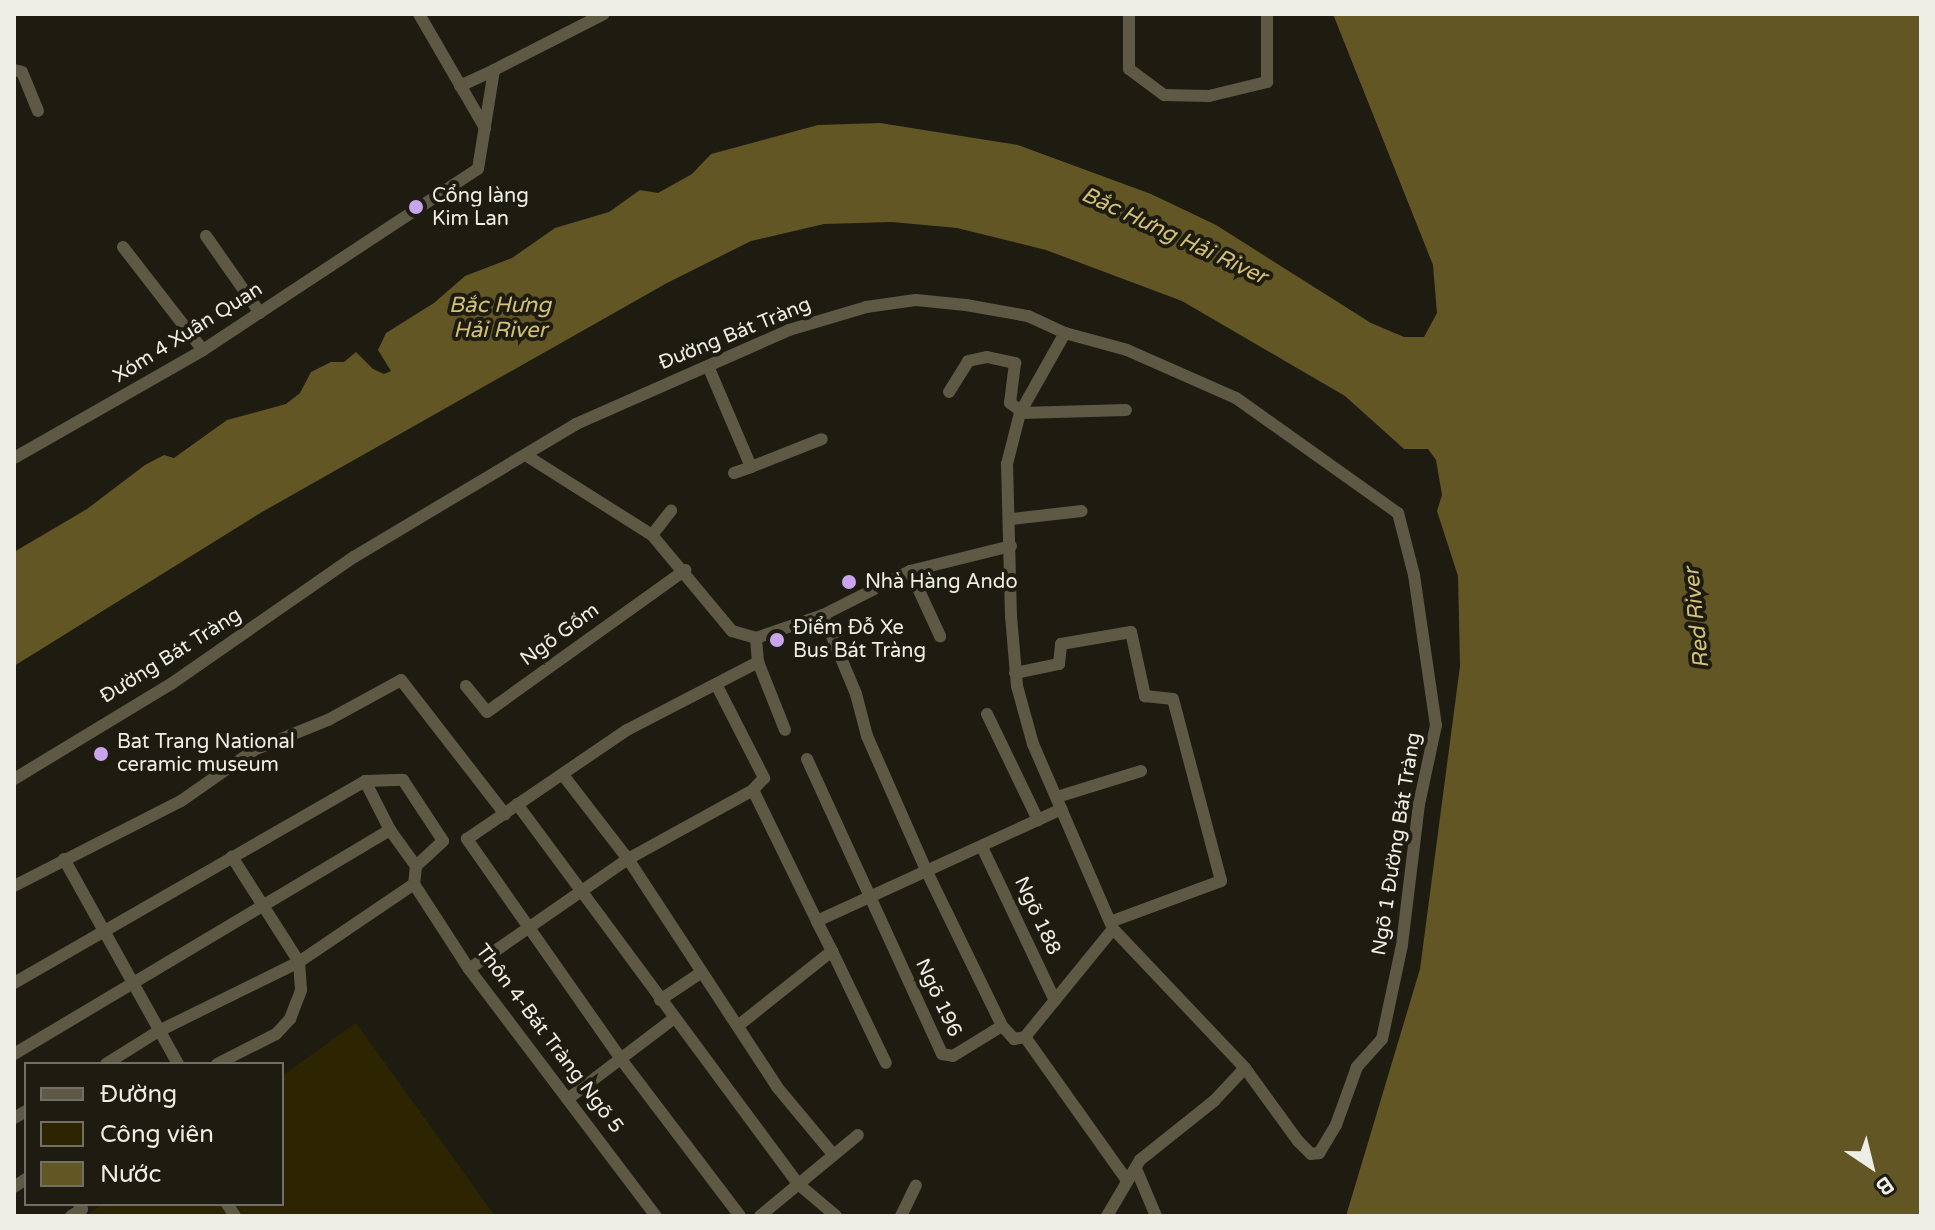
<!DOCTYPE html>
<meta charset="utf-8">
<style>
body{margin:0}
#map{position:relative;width:1935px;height:1230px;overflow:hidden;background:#1e1c11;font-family:"Varela Round",sans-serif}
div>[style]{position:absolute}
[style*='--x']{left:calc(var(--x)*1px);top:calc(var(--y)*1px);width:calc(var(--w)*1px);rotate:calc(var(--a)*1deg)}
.green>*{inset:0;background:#2d2502}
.water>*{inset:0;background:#615624}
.minor>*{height:12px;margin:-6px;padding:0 6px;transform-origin:6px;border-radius:6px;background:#5d5944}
.dots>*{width:22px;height:22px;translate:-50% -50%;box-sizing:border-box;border:4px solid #1e1c11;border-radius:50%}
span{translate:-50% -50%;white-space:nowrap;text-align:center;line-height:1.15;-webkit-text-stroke:8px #1e1c11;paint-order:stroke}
.poi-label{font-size:20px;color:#efeee6}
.left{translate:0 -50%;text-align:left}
.street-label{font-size:20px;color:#efeee6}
.water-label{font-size:22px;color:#d4c174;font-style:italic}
.frame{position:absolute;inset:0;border:16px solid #efeee6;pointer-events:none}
.legend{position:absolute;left:24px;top:1062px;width:260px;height:144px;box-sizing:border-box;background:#1e1c11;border:2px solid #727066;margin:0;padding:10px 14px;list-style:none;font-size:24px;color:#efeee6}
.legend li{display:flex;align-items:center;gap:16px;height:40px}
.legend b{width:40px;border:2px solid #727066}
.north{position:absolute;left:1831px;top:1126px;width:80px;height:80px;-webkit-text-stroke:6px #1e1c11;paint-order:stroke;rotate:145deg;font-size:22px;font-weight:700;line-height:32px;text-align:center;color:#efeee6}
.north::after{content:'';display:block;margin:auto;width:28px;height:36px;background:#efeee6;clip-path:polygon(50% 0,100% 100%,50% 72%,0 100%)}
</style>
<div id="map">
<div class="green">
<div style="clip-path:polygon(356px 1023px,495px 1216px,86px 1216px,102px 1204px,282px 1204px,282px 1076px)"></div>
</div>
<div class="water">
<div style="clip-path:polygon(1333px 14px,1921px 14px,1921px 1216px,1346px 1216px,1420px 969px,1460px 666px,1458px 576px,1437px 511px,1442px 495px,1436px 460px,1428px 449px,1404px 449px,1345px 396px,1182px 301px,1046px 250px,957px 228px,892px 222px,824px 224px,751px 241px,667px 283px,262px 512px,14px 666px,14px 552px,87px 509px,145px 465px,164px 455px,174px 458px,227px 420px,286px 404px,300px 393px,311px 372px,331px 362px,344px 362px,356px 352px,373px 369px,384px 374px,391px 371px,378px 350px,386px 333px,434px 303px,465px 276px,512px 258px,555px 228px,609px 212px,640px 190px,658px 193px,692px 174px,711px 154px,818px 125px,880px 123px,1018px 145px,1151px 194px,1216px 225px,1371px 323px,1404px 337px,1424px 337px,1437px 313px,1433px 265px)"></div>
</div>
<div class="minor">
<div style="--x:419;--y:14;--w:132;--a:59.9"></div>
<div style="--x:1129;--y:14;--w:55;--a:90"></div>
<div style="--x:1129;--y:69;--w:44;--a:36.6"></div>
<div style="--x:1164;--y:95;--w:45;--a:1.3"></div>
<div style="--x:1209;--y:96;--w:60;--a:-13.6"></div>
<div style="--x:1267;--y:82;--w:68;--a:-90"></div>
<div style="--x:14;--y:70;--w:8;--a:14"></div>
<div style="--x:22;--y:72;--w:42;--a:67.7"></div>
<div style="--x:460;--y:86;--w:38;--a:-25"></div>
<div style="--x:206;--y:236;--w:94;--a:55"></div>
<div style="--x:123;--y:247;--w:130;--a:52.2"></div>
<div style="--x:1065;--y:333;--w:92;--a:119.4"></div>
<div style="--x:1020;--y:413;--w:53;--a:104.3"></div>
<div style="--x:1007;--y:464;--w:152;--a:88.5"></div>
<div style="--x:1011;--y:616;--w:70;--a:85.1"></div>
<div style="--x:1017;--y:686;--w:60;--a:74.6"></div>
<div style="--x:1033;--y:744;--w:202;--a:66.6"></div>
<div style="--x:1113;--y:929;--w:139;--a:129.2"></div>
<div style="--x:1025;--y:1037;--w:174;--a:54.6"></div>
<div style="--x:708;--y:366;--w:110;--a:66.9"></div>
<div style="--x:751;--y:467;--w:76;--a:-21.5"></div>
<div style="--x:949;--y:392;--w:36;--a:-58"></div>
<div style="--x:968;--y:361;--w:19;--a:-12"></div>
<div style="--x:987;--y:357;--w:29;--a:12"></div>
<div style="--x:1015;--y:363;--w:40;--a:97.1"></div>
<div style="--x:1010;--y:403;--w:14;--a:36"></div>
<div style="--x:1020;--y:413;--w:106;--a:-1.6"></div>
<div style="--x:527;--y:456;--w:148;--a:32.3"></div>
<div style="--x:652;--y:535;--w:125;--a:50.2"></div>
<div style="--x:732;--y:631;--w:25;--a:16"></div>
<div style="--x:756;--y:638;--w:71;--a:-18.9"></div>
<div style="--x:823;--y:615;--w:97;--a:-26.8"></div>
<div style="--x:910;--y:571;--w:104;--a:-13.9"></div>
<div style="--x:14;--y:458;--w:218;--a:-29.7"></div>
<div style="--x:203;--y:350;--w:329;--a:-33.4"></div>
<div style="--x:478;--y:169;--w:100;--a:-80.8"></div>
<div style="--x:494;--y:70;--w:123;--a:-27"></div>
<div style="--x:734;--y:473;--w:18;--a:-19"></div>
<div style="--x:1011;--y:519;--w:71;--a:-6.4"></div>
<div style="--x:652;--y:535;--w:31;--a:-52"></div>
<div style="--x:910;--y:571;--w:72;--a:65.2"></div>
<div style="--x:823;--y:615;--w:86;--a:67.3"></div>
<div style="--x:856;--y:694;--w:43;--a:75.3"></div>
<div style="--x:867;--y:736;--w:149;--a:66.2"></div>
<div style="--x:927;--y:872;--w:171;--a:64"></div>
<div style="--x:1002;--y:1026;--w:18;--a:47"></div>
<div style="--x:1014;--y:1039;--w:11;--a:-10"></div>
<div style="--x:758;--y:662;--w:73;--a:68.3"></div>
<div style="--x:1015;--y:673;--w:45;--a:-11.6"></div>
<div style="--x:1059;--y:664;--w:20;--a:-84"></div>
<div style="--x:1061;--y:644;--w:71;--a:-9.7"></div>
<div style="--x:1131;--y:632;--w:66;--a:77.7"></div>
<div style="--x:1145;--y:696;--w:28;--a:6"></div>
<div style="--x:1173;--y:699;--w:188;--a:75.2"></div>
<div style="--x:1221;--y:881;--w:118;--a:159.7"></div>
<div style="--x:716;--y:684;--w:106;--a:62.9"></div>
<div style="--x:764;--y:778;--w:16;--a:133"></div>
<div style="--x:466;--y:686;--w:33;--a:51"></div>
<div style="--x:487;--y:712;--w:244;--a:-35.6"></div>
<div style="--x:987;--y:714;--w:118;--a:64.3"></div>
<div style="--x:807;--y:759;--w:324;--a:65.4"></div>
<div style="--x:942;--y:1054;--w:11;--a:10"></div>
<div style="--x:953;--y:1056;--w:57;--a:-31.5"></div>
<div style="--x:563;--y:775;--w:106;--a:52.3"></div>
<div style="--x:628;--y:859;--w:272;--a:56.8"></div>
<div style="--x:777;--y:1087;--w:86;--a:50.2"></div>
<div style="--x:14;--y:779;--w:184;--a:-31.2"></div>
<div style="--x:171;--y:684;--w:223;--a:-34.8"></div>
<div style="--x:354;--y:557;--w:259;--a:-30.9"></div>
<div style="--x:576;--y:424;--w:233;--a:-23.8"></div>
<div style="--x:789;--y:330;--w:80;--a:-16.6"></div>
<div style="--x:866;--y:307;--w:50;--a:-8"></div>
<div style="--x:916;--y:300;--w:50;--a:5.7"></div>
<div style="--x:966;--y:305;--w:63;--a:10.1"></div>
<div style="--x:1028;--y:316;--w:41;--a:24.7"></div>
<div style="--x:1065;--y:333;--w:64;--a:15.3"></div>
<div style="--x:1127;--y:350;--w:119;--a:23.8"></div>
<div style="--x:1236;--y:398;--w:199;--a:35.4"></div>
<div style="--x:1398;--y:513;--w:64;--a:75.5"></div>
<div style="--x:1414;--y:575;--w:152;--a:81.7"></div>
<div style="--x:1436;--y:725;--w:81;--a:102.1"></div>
<div style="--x:1419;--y:804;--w:142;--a:96.9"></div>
<div style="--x:1402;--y:945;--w:96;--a:102"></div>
<div style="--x:1382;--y:1039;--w:38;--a:132"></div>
<div style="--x:1357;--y:1067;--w:62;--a:109.9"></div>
<div style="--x:1336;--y:1125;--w:33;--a:121"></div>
<div style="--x:1319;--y:1153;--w:8;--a:173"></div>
<div style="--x:1311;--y:1154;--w:18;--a:-135"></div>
<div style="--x:1298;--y:1141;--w:90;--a:-126"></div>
<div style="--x:1245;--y:1068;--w:192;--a:-133.5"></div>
<div style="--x:365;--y:781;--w:38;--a:-2"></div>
<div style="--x:403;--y:780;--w:73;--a:56.7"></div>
<div style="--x:443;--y:841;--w:37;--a:137"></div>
<div style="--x:1057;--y:797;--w:88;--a:-17.2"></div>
<div style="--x:517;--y:804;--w:471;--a:53.5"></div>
<div style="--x:797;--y:1183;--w:51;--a:40.2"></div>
<div style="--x:982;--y:847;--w:170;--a:64.6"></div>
<div style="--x:64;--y:859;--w:235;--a:60.9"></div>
<div style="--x:414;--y:884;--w:101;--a:57.1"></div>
<div style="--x:469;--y:969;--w:310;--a:52.9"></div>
<div style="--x:14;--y:886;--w:187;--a:-27"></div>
<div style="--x:181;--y:801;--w:89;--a:-34.9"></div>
<div style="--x:254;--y:750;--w:80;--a:-22.1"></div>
<div style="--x:328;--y:720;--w:83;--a:-28.7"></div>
<div style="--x:401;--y:680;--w:170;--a:52.2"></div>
<div style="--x:832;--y:951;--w:124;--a:64.3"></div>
<div style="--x:469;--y:969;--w:193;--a:-34.7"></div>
<div style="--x:628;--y:859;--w:143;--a:-28.9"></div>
<div style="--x:753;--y:790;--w:146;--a:64"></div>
<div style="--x:14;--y:983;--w:405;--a:-29.9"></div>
<div style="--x:365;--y:781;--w:55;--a:63"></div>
<div style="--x:390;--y:830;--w:44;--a:54.2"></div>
<div style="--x:416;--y:866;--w:18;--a:96"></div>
<div style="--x:414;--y:884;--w:139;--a:145.9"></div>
<div style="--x:299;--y:962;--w:158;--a:153.8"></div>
<div style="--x:157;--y:1032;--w:60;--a:147.9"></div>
<div style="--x:660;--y:1000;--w:50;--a:-33.7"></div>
<div style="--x:739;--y:1025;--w:119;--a:-38.5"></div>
<div style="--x:832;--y:951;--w:34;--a:-117"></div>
<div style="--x:817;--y:921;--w:269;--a:-24.6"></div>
<div style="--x:14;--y:1054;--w:438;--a:-30.8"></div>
<div style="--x:217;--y:1064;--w:66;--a:-27"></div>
<div style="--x:276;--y:1034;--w:21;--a:-47"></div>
<div style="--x:290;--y:1019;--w:31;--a:-69"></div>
<div style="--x:301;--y:990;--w:28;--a:-94"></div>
<div style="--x:299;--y:962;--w:125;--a:-122.5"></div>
<div style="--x:569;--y:1098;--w:131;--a:-37.2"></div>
<div style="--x:14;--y:1118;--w:14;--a:-30"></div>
<div style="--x:1137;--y:1171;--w:49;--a:67.1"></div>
<div style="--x:14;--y:1187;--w:14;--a:-34"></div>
<div style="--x:227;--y:1204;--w:14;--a:56"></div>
<div style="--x:71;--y:1216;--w:13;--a:-32"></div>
<div style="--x:82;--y:1209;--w:6;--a:-121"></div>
<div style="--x:740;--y:1216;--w:197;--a:-127.2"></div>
<div style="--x:621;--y:1059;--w:269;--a:-125"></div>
<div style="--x:467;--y:839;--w:194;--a:-34.3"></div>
<div style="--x:627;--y:730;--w:148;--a:-27.4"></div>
<div style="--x:758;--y:662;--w:24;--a:-95"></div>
<div style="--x:760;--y:1216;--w:127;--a:-39.6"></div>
<div style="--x:901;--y:1216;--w:34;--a:-64"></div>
<div style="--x:1107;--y:1216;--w:65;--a:-59.5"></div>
<div style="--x:1140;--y:1160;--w:95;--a:-38.6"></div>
<div style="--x:1214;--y:1101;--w:45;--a:-46.8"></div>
</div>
<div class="dots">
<div style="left:416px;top:207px;background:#c9a5ee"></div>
<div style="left:849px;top:582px;background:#c9a5ee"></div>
<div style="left:777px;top:640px;background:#c9a5ee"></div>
<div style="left:101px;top:754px;background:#c9a5ee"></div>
</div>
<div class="poi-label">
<span class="left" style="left:432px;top:208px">Cổng làng<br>Kim Lan</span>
<span class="left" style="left:865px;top:582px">Nhà Hàng Ando</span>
<span class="left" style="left:793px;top:640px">Điểm Đỗ Xe<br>Bus Bát Tràng</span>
<span class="left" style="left:117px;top:754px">Bat Trang National<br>ceramic museum</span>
</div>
<div class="street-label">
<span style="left:188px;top:333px;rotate:-32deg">Xóm 4 Xuân Quan</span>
<span style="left:735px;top:334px;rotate:-22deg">Đường Bát Tràng</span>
<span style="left:560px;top:635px;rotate:-36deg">Ngõ Gốm</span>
<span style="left:171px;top:656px;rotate:-32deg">Đường Bát Tràng</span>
<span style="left:1397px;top:844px;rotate:-81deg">Ngõ 1 Đường Bát Tràng</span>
<span style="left:1037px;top:916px;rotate:65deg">Ngõ 188</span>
<span style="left:938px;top:998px;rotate:65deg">Ngõ 196</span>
<span style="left:549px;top:1039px;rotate:53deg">Thôn 4-Bát Tràng Ngõ 5</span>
</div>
<div class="water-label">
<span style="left:1174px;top:236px;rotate:25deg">Bắc Hưng Hải River</span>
<span style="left:500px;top:318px">Bắc Hưng<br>Hải River</span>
<span style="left:1697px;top:618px;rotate:-96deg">Red River</span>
</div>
<div class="frame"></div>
<ul class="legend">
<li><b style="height:10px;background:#5d5944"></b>Đường</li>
<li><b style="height:22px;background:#2d2502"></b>Công viên</li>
<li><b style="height:22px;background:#615624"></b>Nước</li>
</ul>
<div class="north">B</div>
</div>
